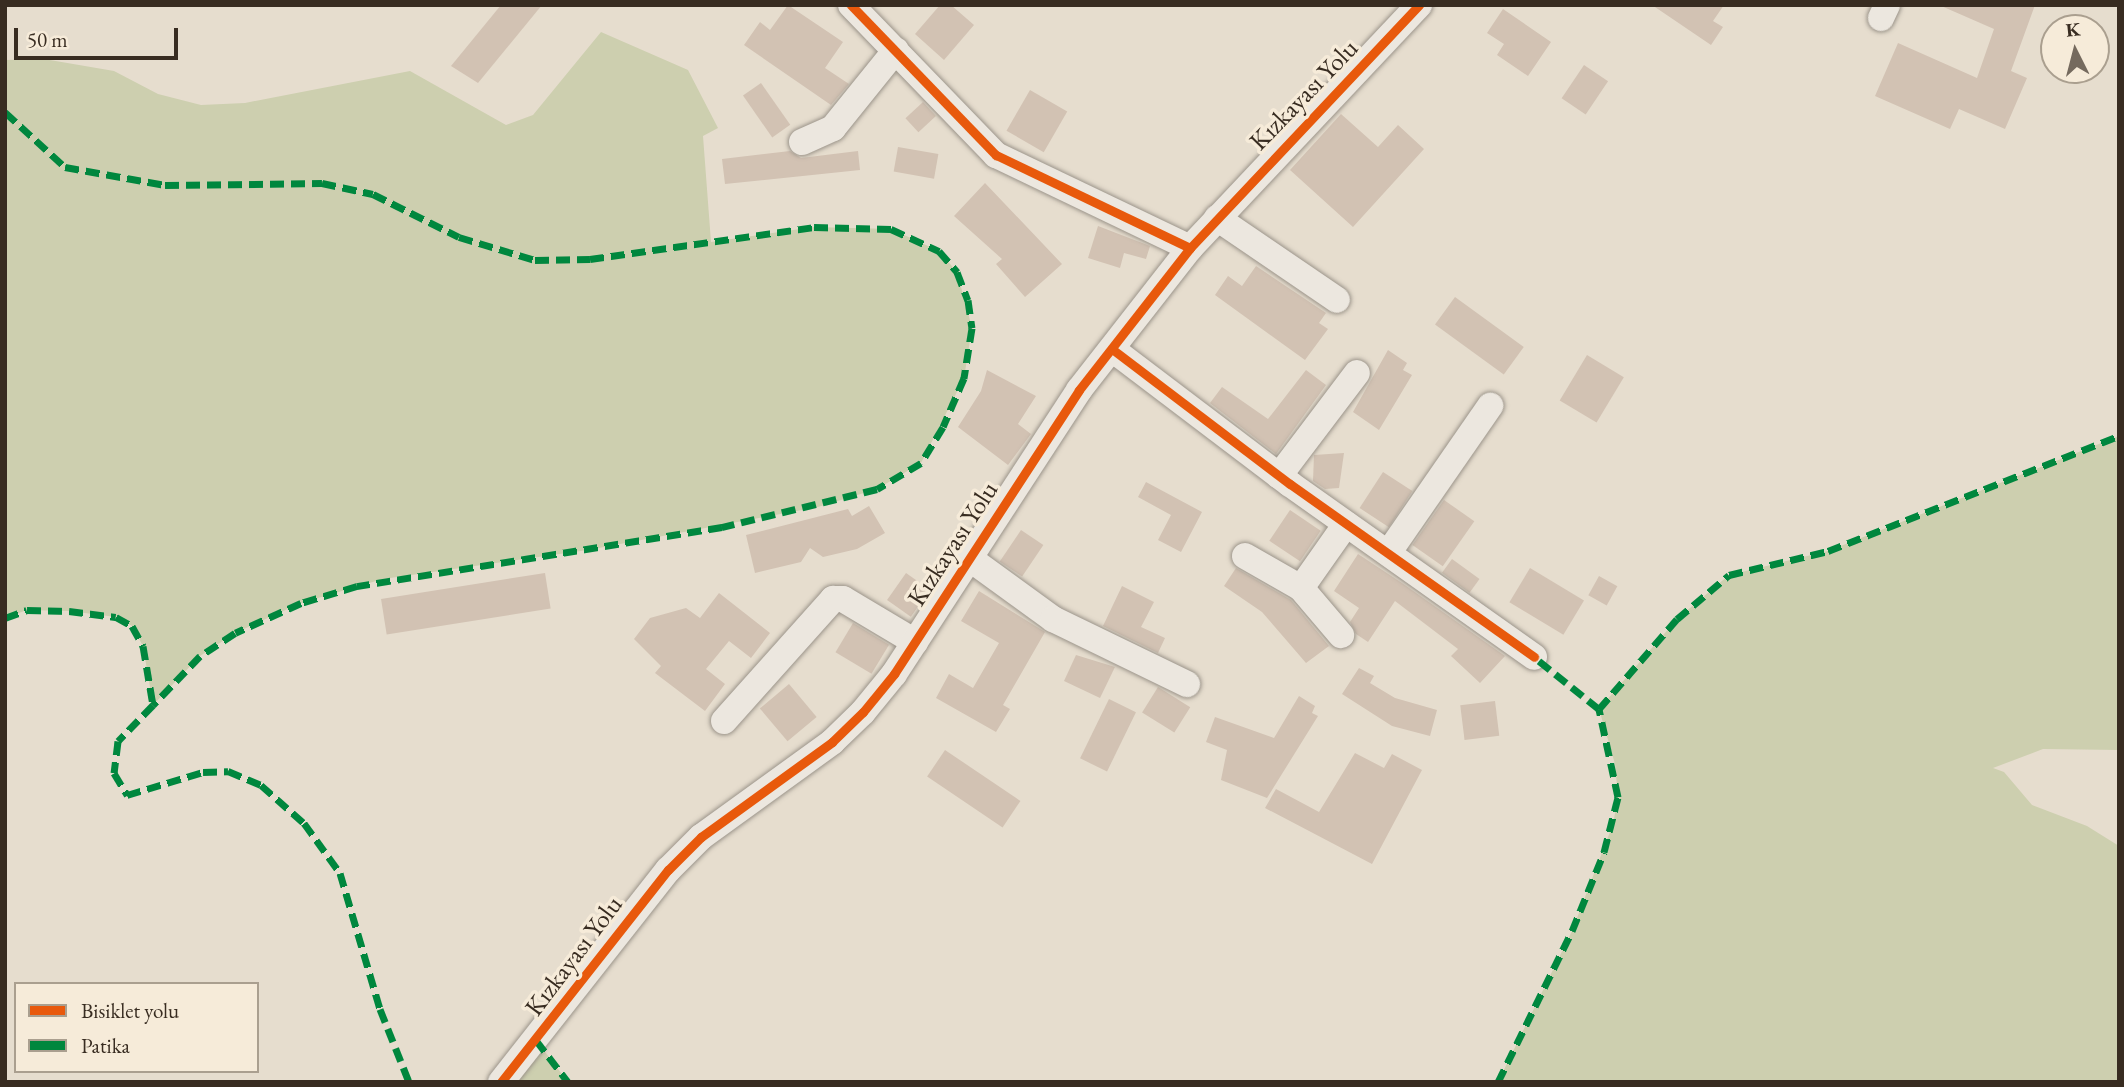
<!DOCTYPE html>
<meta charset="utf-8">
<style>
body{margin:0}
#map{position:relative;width:2124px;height:1087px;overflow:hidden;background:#e6ddce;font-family:"EB Garamond",serif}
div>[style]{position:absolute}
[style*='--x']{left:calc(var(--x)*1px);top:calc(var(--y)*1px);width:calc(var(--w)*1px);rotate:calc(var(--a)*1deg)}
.green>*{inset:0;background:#cdcfaf}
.building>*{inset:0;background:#d2c2b3;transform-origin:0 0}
.roads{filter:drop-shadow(0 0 2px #9b948a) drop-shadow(0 0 2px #9b948a)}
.minor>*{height:26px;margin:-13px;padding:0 13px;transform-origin:13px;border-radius:13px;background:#ece7df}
.quiet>*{height:7px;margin-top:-3.5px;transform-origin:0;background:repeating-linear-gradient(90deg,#00873e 0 14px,transparent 0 21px)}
.cycleway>*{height:9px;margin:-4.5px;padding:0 4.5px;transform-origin:4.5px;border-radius:4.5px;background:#e8590c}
span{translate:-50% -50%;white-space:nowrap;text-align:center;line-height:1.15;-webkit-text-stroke:7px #f6ebd9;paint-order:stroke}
.street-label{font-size:26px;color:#382c21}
.frame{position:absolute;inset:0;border:7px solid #382c21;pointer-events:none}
.legend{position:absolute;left:14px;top:982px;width:245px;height:91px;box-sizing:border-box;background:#f6ebd9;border:2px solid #aa9f8f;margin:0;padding:9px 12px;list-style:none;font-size:21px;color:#382c21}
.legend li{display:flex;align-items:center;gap:14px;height:35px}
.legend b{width:35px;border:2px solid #aa9f8f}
.north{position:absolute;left:2040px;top:14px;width:70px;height:70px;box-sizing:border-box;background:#f6ebd9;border:2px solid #aa9f8f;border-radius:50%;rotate:354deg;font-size:19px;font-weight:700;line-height:28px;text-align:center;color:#382c21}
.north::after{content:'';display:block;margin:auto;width:24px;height:32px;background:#756a5e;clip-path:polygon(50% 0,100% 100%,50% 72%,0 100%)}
.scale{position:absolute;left:14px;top:28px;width:164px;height:32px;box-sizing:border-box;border:4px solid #382c21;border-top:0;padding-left:9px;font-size:21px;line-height:24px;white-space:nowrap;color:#382c21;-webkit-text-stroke:5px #f6ebd9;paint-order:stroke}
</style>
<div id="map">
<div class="green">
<div style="clip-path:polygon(601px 32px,688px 70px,718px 128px,703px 136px,711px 242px,814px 227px,891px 229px,939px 251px,957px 272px,972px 328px,964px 378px,921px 463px,877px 489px,818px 507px,588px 550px,383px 579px,301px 603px,235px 633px,200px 656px,153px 705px,143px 646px,132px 626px,116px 617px,69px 611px,27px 610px,5px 618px,5px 60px,44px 59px,114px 71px,158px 94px,201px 105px,245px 103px,410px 71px,506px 125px,533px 115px)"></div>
<div style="clip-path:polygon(2119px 436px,2119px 750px,2043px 749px,1993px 768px,2004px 772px,2032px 805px,2087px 826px,2119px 846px,2119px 1082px,1498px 1082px,1572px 931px,1613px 824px,1618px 797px,1615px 764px,1599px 709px,1677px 619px,1729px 575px,1828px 551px)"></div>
<div style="clip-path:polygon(536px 1040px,568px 1082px,501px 1082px)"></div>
</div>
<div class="building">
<div style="clip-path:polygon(501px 5px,542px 5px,478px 83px,451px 66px)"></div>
<div style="clip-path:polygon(788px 5px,843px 42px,825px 68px,849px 84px,831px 105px,744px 45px,760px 22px,770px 30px)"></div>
<div style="clip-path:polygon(940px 5px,951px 5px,974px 25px,944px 60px,915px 34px)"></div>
<div style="clip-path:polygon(1652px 5px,1724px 5px,1713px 21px,1723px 27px,1711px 45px)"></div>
<div style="clip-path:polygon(1939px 5px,2035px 5px,2011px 71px,2027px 78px,2005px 129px,1959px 109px,1950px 129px,1875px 96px,1898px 43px,1977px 78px,1994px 29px)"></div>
<div style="clip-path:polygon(1503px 9px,1551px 42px,1528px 76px,1497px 55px,1504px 44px,1487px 33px)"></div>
<div style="left:1584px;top:65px;width:29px;height:40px;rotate:34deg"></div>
<div style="left:761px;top:83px;width:51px;height:22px;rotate:55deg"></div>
<div style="left:1030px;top:90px;width:43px;height:47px;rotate:30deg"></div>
<div style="left:923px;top:102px;width:19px;height:24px;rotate:47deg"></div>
<div style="clip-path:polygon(1341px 114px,1378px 147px,1398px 125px,1424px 149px,1353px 227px,1290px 170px)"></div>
<div style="left:898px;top:147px;width:41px;height:25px;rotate:10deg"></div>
<div style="clip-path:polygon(790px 151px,801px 158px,858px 151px,860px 170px,725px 184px,722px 159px)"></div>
<div style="clip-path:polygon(985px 183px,1062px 264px,1025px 297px,996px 264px,1002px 259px,954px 216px)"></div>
<div style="clip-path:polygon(1098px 226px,1150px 246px,1146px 259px,1124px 253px,1120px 268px,1088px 258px)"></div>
<div style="clip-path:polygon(1256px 266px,1326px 313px,1319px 323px,1328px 329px,1305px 360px,1215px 295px,1228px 276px,1242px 286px)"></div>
<div style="left:1455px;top:297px;width:85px;height:34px;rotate:36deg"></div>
<div style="clip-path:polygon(1388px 350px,1407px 363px,1403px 370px,1412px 375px,1379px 430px,1353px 412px)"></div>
<div style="left:1587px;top:355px;width:43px;height:53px;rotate:31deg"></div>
<div style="clip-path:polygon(987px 370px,1036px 396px,1018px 424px,1031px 434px,1008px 465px,958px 427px,981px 391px)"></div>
<div style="clip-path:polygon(1306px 370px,1326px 385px,1276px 454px,1210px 403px,1222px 387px,1268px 419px)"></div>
<div style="clip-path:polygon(1344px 453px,1339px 488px,1325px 489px,1313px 481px,1314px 455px)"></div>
<div style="left:1383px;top:472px;width:35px;height:43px;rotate:33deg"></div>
<div style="clip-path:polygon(1146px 482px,1202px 512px,1181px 552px,1158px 540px,1171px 515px,1138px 497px)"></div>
<div style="left:1444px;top:500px;width:37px;height:55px;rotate:35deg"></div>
<div style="clip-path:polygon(869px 506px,885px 533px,857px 549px,823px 557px,810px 548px,801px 562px,755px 573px,746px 535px,848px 509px,852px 516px)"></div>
<div style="left:1290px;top:510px;width:37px;height:37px;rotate:34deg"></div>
<div style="left:1021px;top:530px;width:27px;height:38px;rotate:34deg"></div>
<div style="clip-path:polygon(1358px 554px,1402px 583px,1505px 656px,1480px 683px,1451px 656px,1458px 649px,1395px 601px,1368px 642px,1356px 634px,1350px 622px,1359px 608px,1334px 591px)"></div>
<div style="left:1452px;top:559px;width:34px;height:17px;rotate:36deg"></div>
<div style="clip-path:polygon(1236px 568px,1291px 600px,1329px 646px,1306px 663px,1262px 612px,1224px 586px)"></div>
<div style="left:1530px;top:568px;width:63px;height:40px;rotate:31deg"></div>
<div style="left:545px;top:573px;width:36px;height:166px;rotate:81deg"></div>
<div style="left:906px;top:573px;width:29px;height:33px;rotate:35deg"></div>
<div style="left:1599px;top:576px;width:21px;height:22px;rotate:29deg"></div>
<div style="clip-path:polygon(1122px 586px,1154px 602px,1141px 627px,1165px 638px,1158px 653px,1103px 626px)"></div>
<div style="clip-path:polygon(979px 591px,1045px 632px,1003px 705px,1010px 709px,996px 732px,936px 698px,949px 674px,973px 688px,999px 643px,961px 621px)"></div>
<div style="clip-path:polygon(719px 593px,770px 633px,751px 658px,729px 641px,706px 669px,725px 684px,705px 711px,655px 673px,661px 666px,634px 639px,650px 618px,686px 608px,700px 618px)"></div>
<div style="left:853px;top:623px;width:42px;height:34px;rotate:31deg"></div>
<div style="clip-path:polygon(1076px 655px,1115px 667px,1100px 698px,1064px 681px)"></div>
<div style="clip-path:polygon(1359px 668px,1374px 676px,1370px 683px,1395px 698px,1437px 710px,1430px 736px,1392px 726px,1342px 694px)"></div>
<div style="left:789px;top:684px;width:43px;height:38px;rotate:50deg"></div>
<div style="left:1158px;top:687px;width:38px;height:30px;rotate:32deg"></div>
<div style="clip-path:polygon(1299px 696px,1315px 706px,1312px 713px,1318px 716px,1267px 798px,1221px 780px,1227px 750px,1206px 742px,1215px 717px,1274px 738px)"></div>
<div style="left:1109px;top:699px;width:30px;height:66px;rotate:26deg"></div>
<div style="left:1495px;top:701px;width:35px;height:35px;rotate:83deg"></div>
<div style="left:945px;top:750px;width:91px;height:32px;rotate:34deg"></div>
<div style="clip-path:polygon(1355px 753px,1384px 768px,1392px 754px,1422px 770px,1372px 864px,1265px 808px,1276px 789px,1319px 812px)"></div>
</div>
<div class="roads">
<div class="minor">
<div style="--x:851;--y:5;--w:209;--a:46"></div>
<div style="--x:996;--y:155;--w:215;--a:25.6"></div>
<div style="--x:1881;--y:18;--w:14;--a:-65"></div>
<div style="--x:802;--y:142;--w:34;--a:-24"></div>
<div style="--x:833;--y:128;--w:100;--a:-51.1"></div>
<div style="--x:1217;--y:218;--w:145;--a:34.3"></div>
<div style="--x:1112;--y:349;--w:223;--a:37.2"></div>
<div style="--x:1290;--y:484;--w:299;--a:35.3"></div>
<div style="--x:1279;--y:476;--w:129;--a:-52.9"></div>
<div style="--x:1389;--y:552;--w:178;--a:-55.3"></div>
<div style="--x:1245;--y:556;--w:64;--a:29.7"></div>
<div style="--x:1301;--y:588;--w:62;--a:49.6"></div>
<div style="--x:969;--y:558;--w:104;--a:36"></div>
<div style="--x:1053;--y:619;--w:149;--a:25.9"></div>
<div style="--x:1301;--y:588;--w:78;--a:-54.9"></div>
<div style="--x:724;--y:721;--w:164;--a:-48.2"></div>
<div style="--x:833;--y:599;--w:10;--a:0"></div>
<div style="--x:843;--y:599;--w:84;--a:30.8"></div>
<div style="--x:501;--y:1082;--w:270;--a:-51.8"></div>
<div style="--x:668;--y:870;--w:47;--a:-45"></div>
<div style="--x:701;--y:837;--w:162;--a:-35.9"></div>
<div style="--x:832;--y:742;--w:43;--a:-44.1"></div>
<div style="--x:863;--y:712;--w:49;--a:-50.8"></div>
<div style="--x:894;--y:674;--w:339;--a:-56.9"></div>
<div style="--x:1079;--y:390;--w:180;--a:-52"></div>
<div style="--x:1190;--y:248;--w:334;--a:-46.7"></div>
</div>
</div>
<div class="quiet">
<div style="--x:5;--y:112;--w:81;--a:42.5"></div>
<div style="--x:65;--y:167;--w:102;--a:10.2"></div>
<div style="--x:165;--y:185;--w:157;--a:-0.7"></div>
<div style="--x:322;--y:183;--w:52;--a:12.2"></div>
<div style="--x:373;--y:194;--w:96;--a:26.6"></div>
<div style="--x:459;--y:237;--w:79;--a:16.8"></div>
<div style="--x:535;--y:260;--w:55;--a:-1"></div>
<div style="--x:590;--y:259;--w:226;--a:-8.1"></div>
<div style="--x:814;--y:227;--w:77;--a:1.5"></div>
<div style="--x:891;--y:229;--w:53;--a:24.6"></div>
<div style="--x:939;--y:251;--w:28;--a:49"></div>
<div style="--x:957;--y:272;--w:30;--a:69"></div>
<div style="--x:968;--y:300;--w:28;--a:82"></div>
<div style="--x:972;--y:328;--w:51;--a:99.1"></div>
<div style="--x:964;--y:378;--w:53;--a:113.2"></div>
<div style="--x:943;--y:427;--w:42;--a:121.4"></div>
<div style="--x:921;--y:463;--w:51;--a:149.4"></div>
<div style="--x:877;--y:489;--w:160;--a:166.2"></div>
<div style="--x:722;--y:527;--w:370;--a:170.8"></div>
<div style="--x:357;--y:586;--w:59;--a:163.1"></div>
<div style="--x:301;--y:603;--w:72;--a:155.6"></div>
<div style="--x:235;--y:633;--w:42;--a:146.7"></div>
<div style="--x:200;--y:656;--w:68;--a:133.8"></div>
<div style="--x:5;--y:618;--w:23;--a:-20"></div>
<div style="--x:27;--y:610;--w:42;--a:1.4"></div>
<div style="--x:69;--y:611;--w:47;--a:7.3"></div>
<div style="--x:116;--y:617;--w:18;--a:29"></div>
<div style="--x:132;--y:626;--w:23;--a:61"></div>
<div style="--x:143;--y:646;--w:60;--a:80.4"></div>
<div style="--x:153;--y:705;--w:50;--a:134.2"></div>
<div style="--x:118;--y:741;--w:32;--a:97"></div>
<div style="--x:114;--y:773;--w:26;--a:59"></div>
<div style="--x:127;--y:795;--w:79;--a:-16.8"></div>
<div style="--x:203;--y:772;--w:25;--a:-2"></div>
<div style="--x:228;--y:771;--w:36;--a:23"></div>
<div style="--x:261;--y:785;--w:57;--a:41.5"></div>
<div style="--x:304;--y:823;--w:62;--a:54.2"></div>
<div style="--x:340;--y:873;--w:142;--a:73.6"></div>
<div style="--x:380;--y:1009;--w:79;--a:68.3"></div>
<div style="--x:1599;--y:709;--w:119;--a:-49.1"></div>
<div style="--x:1677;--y:619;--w:68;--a:-40.2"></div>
<div style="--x:1729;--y:575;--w:102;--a:-13.6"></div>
<div style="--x:1828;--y:551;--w:313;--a:-21.6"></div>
<div style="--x:536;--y:1040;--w:53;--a:52.7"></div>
<div style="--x:1498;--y:1082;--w:168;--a:-63.9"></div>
<div style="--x:1572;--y:931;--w:85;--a:-67.9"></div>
<div style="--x:1604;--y:852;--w:57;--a:-75.7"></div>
<div style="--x:1618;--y:797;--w:90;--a:-102.2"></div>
<div style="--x:1599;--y:709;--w:83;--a:-141.3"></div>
</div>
<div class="cycleway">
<div style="--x:851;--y:5;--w:209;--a:46"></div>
<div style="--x:996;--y:155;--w:215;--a:25.6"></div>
<div style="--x:1112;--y:349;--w:223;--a:37.2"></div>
<div style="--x:1290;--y:484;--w:299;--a:35.3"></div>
<div style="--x:501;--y:1082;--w:270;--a:-51.8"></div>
<div style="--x:668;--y:870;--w:47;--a:-45"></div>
<div style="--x:701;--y:837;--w:162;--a:-35.9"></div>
<div style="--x:832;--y:742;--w:43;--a:-44.1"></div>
<div style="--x:863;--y:712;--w:49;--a:-50.8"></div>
<div style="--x:894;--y:674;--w:339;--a:-56.9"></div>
<div style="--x:1079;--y:390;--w:180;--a:-52"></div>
<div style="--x:1190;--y:248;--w:334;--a:-46.7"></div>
</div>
<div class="street-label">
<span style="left:1304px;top:95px;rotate:-46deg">Kızkayası Yolu</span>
<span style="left:953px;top:544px;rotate:-57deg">Kızkayası Yolu</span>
<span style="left:574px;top:956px;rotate:-53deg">Kızkayası Yolu</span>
</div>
<div class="frame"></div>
<ul class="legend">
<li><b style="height:9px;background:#e8590c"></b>Bisiklet yolu</li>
<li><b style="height:9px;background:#00873e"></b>Patika</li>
</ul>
<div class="north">K</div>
<div class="scale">50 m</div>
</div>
